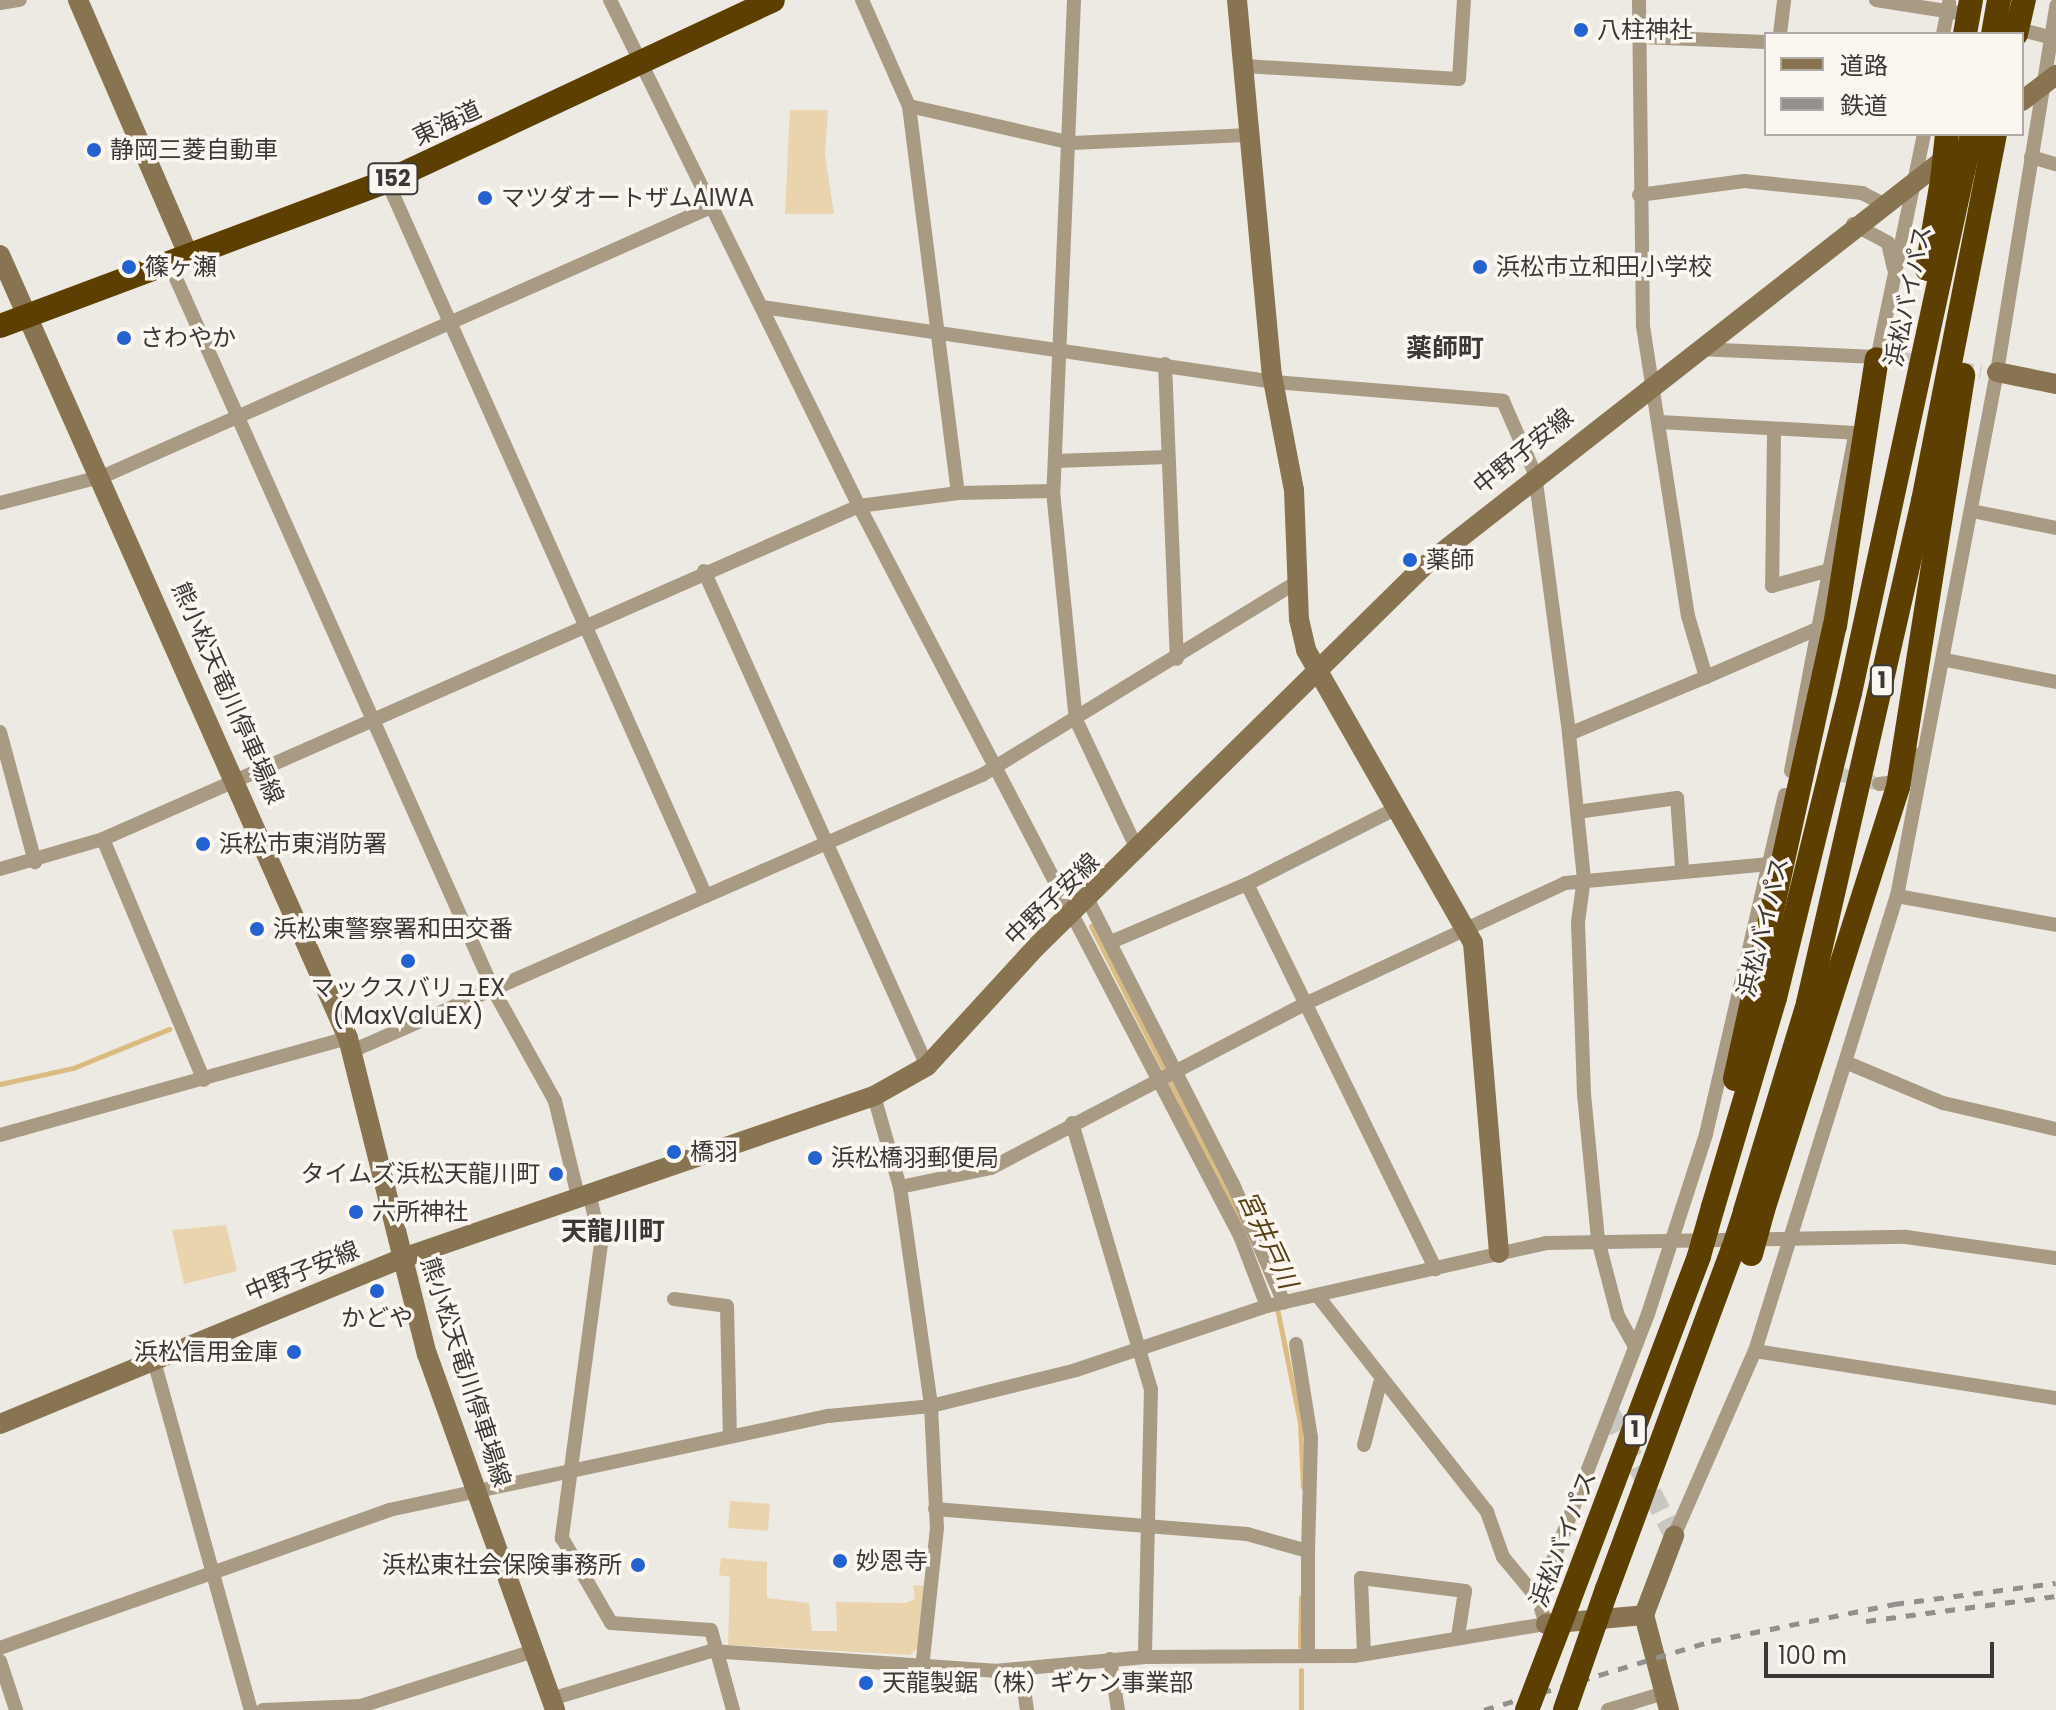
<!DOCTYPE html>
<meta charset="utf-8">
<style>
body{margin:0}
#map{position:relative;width:2056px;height:1710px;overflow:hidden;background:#edeae3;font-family:Poppins,"Noto Sans JP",sans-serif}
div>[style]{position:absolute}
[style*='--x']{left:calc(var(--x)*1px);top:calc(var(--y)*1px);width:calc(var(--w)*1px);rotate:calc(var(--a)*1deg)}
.green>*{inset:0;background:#ead4ae;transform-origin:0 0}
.stream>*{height:5px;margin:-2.5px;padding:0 2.5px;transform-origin:2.5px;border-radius:2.5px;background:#dcbb83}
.street-tunnel>*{height:14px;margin-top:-7px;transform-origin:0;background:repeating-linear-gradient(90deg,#c9c7c1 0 14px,transparent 0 21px)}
.secondary-tunnel>*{height:20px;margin-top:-10px;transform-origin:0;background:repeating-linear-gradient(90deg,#c9c7c1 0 20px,transparent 0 30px)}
.street>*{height:14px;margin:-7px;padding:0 7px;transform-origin:7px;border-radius:7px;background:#a89a83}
.secondary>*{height:20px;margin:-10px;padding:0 10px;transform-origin:10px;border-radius:10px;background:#887451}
.highway>*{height:24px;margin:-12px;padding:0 12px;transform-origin:12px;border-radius:12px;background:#5d4000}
.rail>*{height:5px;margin-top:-2.5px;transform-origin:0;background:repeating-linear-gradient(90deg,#92908b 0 10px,transparent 0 20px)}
.highway-bridge>*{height:24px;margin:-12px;padding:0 12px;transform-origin:12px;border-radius:12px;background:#5d4000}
.dots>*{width:22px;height:22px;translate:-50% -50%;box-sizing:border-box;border:4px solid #fbf7f0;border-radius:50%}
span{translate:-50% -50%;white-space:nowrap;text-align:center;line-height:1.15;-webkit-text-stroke:7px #fbf7f0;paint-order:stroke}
.shield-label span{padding:2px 6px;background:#fbf7f0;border:2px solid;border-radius:6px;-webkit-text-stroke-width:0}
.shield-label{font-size:22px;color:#3b3937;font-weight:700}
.poi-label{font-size:24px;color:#3b3937}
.left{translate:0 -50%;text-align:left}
.right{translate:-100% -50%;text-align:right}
.street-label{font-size:24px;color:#3b3937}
.neighbourhood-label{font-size:26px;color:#3b3937;font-weight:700}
.water-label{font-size:26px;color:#574114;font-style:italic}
.legend{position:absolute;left:1764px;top:32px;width:260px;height:104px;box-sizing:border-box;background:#fbf7f0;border:2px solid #aeaba6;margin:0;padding:10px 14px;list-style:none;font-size:24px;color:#3b3937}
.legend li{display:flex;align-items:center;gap:16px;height:40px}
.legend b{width:40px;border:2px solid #aeaba6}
.scale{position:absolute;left:1764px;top:1642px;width:230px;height:36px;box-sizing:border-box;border:4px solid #3b3937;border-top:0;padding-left:10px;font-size:24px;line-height:28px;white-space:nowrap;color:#3b3937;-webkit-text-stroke:6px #fbf7f0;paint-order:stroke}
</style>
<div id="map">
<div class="green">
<div style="clip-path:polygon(790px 110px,828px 110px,825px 154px,834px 214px,785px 214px)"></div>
<div style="clip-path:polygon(226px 1225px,237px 1271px,184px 1284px,172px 1230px)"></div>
<div style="left:730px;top:1501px;width:40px;height:27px;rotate:4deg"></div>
<div style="clip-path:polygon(721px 1558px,767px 1562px,767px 1598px,809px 1603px,812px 1631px,837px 1631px,836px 1602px,905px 1603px,915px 1599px,913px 1585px,925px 1586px,920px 1646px,910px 1655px,728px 1645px,730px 1577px,719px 1575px)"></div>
</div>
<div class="stream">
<div style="--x:1091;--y:926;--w:339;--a:63"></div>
<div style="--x:0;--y:1084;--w:75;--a:-12.4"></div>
<div style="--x:73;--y:1068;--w:104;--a:-22.1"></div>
<div style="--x:1277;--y:1308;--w:116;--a:78.6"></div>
<div style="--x:1300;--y:1422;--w:65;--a:87.4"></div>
<div style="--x:1300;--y:1646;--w:49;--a:-88.8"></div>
<div style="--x:1301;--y:1670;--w:40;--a:90"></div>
</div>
<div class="street-tunnel">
<div style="--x:1897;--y:358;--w:85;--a:9.5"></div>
<div style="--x:1800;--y:765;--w:81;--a:13.5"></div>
</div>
<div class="secondary-tunnel">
<div style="--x:1610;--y:1413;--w:139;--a:62.5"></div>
</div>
<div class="street">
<div style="--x:610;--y:0;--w:564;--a:63.8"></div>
<div style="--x:859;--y:506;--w:823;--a:62.44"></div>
<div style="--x:1240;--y:1236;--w:75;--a:68.9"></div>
<div style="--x:862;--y:0;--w:116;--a:66.1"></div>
<div style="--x:909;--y:106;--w:167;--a:12.8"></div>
<div style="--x:1072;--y:143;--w:179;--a:-2.6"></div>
<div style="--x:1074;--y:0;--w:491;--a:92.4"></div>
<div style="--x:1053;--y:491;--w:230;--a:84.3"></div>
<div style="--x:1076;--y:720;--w:145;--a:64.7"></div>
<div style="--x:1639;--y:0;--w:326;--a:89.3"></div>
<div style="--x:1643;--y:326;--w:293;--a:81.2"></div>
<div style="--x:1688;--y:616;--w:64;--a:73.6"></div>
<div style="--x:1706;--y:677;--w:121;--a:-23.4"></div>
<div style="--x:1876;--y:0;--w:84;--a:8.9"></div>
<div style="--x:0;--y:3;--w:20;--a:-9"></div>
<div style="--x:2026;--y:31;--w:31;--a:15"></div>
<div style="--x:1780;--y:34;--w:34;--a:-83"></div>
<div style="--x:1943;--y:34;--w:32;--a:-79"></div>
<div style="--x:1640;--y:37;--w:126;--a:2.3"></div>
<div style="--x:1245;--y:66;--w:214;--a:3.5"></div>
<div style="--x:1459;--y:79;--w:79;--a:-86.4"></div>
<div style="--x:909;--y:106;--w:390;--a:82.8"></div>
<div style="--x:958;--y:493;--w:95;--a:-1.2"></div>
<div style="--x:2031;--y:157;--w:26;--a:16"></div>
<div style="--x:387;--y:181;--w:783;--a:65.96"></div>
<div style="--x:1639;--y:195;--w:106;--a:-7.6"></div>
<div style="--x:1744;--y:181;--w:119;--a:5.8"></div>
<div style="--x:1862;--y:193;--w:22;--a:27"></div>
<div style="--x:1853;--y:224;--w:40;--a:28"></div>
<div style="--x:1888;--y:243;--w:26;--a:77"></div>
<div style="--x:170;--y:265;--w:795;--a:65.95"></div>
<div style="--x:494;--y:991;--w:126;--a:61"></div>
<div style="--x:555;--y:1101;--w:98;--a:76.4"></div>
<div style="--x:762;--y:307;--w:517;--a:8.33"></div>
<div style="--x:1274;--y:382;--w:230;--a:4.7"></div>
<div style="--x:1503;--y:401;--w:80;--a:66.3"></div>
<div style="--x:1535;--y:474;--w:262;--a:82.5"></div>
<div style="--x:1569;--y:734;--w:145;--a:84.1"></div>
<div style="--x:1584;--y:878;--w:44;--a:97.8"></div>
<div style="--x:1578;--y:922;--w:172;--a:88"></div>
<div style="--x:1584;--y:1094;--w:147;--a:84.5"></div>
<div style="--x:1598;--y:1240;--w:79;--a:75.3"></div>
<div style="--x:1618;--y:1316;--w:35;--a:61"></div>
<div style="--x:1699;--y:349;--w:198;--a:2.6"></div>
<div style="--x:1165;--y:364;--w:295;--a:87.7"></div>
<div style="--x:1876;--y:364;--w:235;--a:-78.2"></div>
<div style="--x:1660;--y:422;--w:195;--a:3.2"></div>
<div style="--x:1774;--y:433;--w:153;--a:90.7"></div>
<div style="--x:1772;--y:586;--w:56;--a:-15.5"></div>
<div style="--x:1055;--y:461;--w:113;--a:-2"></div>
<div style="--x:0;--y:503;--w:107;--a:-14.6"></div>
<div style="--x:104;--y:476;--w:664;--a:-23.9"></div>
<div style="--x:1972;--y:511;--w:86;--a:11.4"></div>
<div style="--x:704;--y:571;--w:543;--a:65.75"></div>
<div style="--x:1946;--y:660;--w:112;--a:11.3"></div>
<div style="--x:0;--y:732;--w:135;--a:74.9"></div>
<div style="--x:1569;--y:734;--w:148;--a:-22.6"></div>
<div style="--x:1791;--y:771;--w:343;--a:-79.2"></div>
<div style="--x:1879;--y:784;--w:31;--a:-7"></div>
<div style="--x:1910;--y:780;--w:27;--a:-70"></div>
<div style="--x:1397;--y:808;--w:168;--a:153.1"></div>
<div style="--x:1247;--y:884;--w:429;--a:63.9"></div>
<div style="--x:1577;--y:812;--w:101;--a:-8"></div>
<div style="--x:1677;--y:798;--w:70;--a:85.9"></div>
<div style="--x:103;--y:839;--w:261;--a:67.3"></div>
<div style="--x:0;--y:869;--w:107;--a:-16.2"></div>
<div style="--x:103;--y:839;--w:826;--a:-23.77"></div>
<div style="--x:859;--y:506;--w:100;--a:-7.5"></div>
<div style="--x:1897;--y:896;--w:162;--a:10.3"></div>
<div style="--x:1087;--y:898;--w:321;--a:63"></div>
<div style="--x:1233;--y:1184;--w:129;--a:66.8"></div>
<div style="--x:1111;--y:942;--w:148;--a:-23.1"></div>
<div style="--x:352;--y:1051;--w:688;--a:-23.66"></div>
<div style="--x:982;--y:775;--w:372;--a:-31.5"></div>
<div style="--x:1850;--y:1064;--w:101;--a:22.8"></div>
<div style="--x:1943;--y:1103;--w:116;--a:13"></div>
<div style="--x:874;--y:1096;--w:95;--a:74.1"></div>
<div style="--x:900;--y:1187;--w:93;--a:-11.8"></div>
<div style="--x:991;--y:1168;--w:359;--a:-27.6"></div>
<div style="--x:1309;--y:1002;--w:282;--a:-24.9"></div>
<div style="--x:1565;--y:883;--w:206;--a:-5.3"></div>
<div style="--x:1072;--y:1123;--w:277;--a:73.5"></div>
<div style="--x:1151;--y:1389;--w:268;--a:91.3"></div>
<div style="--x:0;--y:1135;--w:361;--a:-15.6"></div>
<div style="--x:900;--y:1187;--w:221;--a:81.9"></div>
<div style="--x:931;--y:1406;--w:122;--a:87.2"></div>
<div style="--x:937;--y:1528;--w:133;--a:96.1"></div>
<div style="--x:589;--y:1193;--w:52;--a:76.8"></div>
<div style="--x:601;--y:1244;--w:297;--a:97.6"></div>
<div style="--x:562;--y:1538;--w:98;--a:60"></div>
<div style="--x:611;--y:1623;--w:100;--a:4"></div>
<div style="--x:711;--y:1630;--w:83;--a:74.6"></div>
<div style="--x:1317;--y:1295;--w:276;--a:51.9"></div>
<div style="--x:1487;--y:1512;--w:48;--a:70.4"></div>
<div style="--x:1503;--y:1557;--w:55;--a:50.2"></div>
<div style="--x:674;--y:1299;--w:53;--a:7.5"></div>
<div style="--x:727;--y:1306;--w:130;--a:88.7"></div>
<div style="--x:1296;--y:1344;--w:95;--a:80.9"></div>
<div style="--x:1311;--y:1438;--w:113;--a:91.5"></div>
<div style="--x:1755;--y:1351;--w:305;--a:8.9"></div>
<div style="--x:154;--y:1361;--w:362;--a:74.5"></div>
<div style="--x:1364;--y:1445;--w:64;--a:-75.5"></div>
<div style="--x:935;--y:1509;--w:313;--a:4.6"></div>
<div style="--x:1247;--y:1534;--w:63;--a:15.6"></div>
<div style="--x:1308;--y:1551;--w:103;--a:90"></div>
<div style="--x:1674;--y:1536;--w:202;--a:-66.4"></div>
<div style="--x:1755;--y:1351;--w:477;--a:-72.7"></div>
<div style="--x:1897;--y:896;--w:533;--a:-79.2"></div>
<div style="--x:1997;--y:372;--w:371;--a:-80.8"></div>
<div style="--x:0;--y:1648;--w:413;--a:-19.5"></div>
<div style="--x:389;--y:1510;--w:449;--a:-12.1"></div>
<div style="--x:828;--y:1416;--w:103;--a:-5.5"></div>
<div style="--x:931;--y:1406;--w:149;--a:-13.9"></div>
<div style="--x:1076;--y:1370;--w:201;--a:-18.5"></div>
<div style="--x:1267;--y:1306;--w:286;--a:-12.7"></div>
<div style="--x:1546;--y:1243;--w:360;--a:-1"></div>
<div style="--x:1906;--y:1237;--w:151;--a:8"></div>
<div style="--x:1364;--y:1654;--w:76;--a:-92.3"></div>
<div style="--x:1361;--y:1578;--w:105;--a:7.1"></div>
<div style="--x:1465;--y:1591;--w:46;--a:98.8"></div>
<div style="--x:1110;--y:1659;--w:52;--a:81.1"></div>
<div style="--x:0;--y:1661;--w:52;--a:71.9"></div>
<div style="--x:1021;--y:1669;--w:41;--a:81.7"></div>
<div style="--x:551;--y:1699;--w:167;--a:-16.7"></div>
<div style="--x:711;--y:1651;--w:284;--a:4"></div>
<div style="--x:994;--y:1671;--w:152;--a:-5.3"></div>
<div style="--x:1145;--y:1657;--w:209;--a:-0.3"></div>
<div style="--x:1354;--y:1656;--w:195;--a:-9.5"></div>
<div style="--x:1546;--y:1624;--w:26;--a:-108"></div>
<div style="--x:1538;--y:1599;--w:305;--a:-68.9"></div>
<div style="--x:1648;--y:1314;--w:189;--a:-72.1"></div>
<div style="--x:1706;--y:1134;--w:348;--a:-76.9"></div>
<div style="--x:263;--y:1710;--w:98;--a:-2.3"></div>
<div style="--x:361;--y:1706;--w:181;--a:-17.7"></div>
<div style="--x:1608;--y:1710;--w:59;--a:-16.9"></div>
</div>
<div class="secondary">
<div style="--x:78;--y:0;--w:282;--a:66.6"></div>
<div style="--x:1237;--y:0;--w:377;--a:84.7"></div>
<div style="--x:1272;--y:375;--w:117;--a:79.2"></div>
<div style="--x:1294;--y:490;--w:129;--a:87.8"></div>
<div style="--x:1299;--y:619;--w:32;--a:77"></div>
<div style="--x:1306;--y:650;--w:337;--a:60.3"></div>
<div style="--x:1473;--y:943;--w:311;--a:85.2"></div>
<div style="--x:2022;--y:101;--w:43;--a:-37.4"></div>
<div style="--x:0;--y:255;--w:857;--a:66.04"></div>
<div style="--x:348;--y:1038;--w:326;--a:76"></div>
<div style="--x:427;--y:1354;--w:378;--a:70.2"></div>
<div style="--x:1997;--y:372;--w:60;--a:11.5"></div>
<div style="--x:0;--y:1424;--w:433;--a:-22.4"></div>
<div style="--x:400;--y:1259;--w:501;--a:-18.98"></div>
<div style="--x:874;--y:1096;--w:61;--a:-29.5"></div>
<div style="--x:927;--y:1066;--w:161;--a:-47.5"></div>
<div style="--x:1036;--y:947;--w:542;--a:-44.48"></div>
<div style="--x:1423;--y:567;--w:672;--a:-38.05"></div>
<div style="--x:1546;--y:1624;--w:98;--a:-5.2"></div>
<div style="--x:1669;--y:1710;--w:98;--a:-104.7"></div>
<div style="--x:1644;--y:1615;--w:85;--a:-69.2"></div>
</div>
<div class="highway">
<div style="--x:1965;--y:34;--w:35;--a:-80"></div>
<div style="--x:1993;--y:34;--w:35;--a:-80"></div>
<div style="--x:2016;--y:34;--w:35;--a:-77"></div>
<div style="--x:1927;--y:269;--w:90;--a:-80.4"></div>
<div style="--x:0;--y:326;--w:413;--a:-20.5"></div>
<div style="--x:387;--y:181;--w:426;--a:-25.1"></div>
<div style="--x:1735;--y:1079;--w:464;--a:-77.6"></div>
<div style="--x:1835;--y:626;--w:270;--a:-81.1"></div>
<div style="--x:1713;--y:1207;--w:218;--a:-73.5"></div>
<div style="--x:1775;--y:998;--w:314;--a:-76.2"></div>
<div style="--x:1850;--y:693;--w:538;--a:-77.77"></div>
<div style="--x:1763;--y:1210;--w:444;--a:-72.3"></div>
<div style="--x:1898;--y:787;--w:417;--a:-81"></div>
<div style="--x:1745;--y:1211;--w:217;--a:-73.1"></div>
<div style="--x:1808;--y:1003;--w:515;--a:-77.1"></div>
<div style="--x:1923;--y:501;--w:374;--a:-78.9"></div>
<div style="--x:1607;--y:1589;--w:363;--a:-69.7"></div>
<div style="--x:1568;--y:1603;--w:371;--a:-69.3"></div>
</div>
<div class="rail">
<div style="--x:1866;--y:1621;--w:192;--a:-7.5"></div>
<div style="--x:1484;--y:1710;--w:237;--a:-16.9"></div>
<div style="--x:1711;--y:1641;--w:187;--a:-11.4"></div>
<div style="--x:1894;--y:1604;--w:163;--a:-7.4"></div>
</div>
<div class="highway-bridge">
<div style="--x:1964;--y:167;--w:34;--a:-76"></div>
<div style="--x:1942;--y:180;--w:46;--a:-83.8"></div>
<div style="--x:1733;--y:1249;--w:40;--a:-72"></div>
<div style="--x:1751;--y:1254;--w:46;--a:-74.7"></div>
<div style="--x:1699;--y:1256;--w:51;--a:-74.1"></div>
<div style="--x:1527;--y:1710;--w:115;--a:-69"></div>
<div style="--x:1565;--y:1710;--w:128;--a:-70.9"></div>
</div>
<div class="dots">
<div style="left:1581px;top:30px;background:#2463cf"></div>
<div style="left:94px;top:150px;background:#2463cf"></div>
<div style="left:485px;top:198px;background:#2463cf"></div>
<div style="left:129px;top:267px;background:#2463cf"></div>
<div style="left:1480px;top:267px;background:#2463cf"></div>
<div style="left:124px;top:338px;background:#2463cf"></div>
<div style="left:1410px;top:560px;background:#2463cf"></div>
<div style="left:203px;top:844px;background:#2463cf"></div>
<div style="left:257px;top:929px;background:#2463cf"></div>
<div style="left:408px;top:961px;background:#2463cf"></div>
<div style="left:674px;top:1152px;background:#2463cf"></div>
<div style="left:815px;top:1158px;background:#2463cf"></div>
<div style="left:556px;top:1174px;background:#2463cf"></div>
<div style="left:356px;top:1212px;background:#2463cf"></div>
<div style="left:377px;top:1291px;background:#2463cf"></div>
<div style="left:294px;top:1352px;background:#2463cf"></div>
<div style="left:840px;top:1561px;background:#2463cf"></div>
<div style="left:638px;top:1565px;background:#2463cf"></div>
<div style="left:866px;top:1683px;background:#2463cf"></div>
</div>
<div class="shield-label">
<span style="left:393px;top:179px">152</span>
<span style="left:1882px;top:681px">1</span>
<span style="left:1635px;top:1430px">1</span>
</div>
<div class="poi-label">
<span class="left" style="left:1597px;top:30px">八柱神社</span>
<span class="left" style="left:110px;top:150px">静岡三菱自動車</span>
<span class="left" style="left:501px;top:198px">マツダオートザムAIWA</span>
<span class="left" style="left:145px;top:267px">篠ヶ瀬</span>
<span class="left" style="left:1496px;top:267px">浜松市立和田小学校</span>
<span class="left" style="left:140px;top:338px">さわやか</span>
<span class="left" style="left:1426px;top:560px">薬師</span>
<span class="left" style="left:219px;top:844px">浜松市東消防署</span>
<span class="left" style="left:273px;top:929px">浜松東警察署和田交番</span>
<span style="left:408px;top:1002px">マックスバリュEX<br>(MaxValuEX)</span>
<span class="left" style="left:690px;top:1152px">橋羽</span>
<span class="left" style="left:831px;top:1158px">浜松橋羽郵便局</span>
<span class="right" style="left:540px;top:1174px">タイムズ浜松天龍川町</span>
<span class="left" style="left:372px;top:1212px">六所神社</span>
<span style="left:377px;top:1318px">かどや</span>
<span class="right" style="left:278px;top:1352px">浜松信用金庫</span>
<span class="left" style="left:856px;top:1561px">妙恩寺</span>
<span class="right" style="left:622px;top:1565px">浜松東社会保険事務所</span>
<span class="left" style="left:882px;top:1683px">天龍製鋸（株）ギケン事業部</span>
</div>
<div class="street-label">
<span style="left:447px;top:123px;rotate:-25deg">東海道</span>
<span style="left:1908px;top:296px;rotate:-78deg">浜松バイパス</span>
<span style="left:1523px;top:451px;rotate:-39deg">中野子安線</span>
<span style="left:228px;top:693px;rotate:66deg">熊小松天竜川停車場線</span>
<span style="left:1052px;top:899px;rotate:-44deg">中野子安線</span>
<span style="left:1763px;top:927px;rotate:-76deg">浜松バイパス</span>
<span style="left:302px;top:1271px;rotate:-22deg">中野子安線</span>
<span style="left:466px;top:1372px;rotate:72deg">熊小松天竜川停車場線</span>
<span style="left:1563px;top:1539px;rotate:-69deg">浜松バイパス</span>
</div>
<div class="neighbourhood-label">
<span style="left:1445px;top:349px">薬師町</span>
<span style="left:613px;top:1232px">天龍川町</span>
</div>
<div class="water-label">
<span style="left:1267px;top:1240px;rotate:65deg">宮井戸川</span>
</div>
<ul class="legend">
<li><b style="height:10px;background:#887451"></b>道路</li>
<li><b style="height:10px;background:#92908b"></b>鉄道</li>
</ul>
<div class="scale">100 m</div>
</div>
